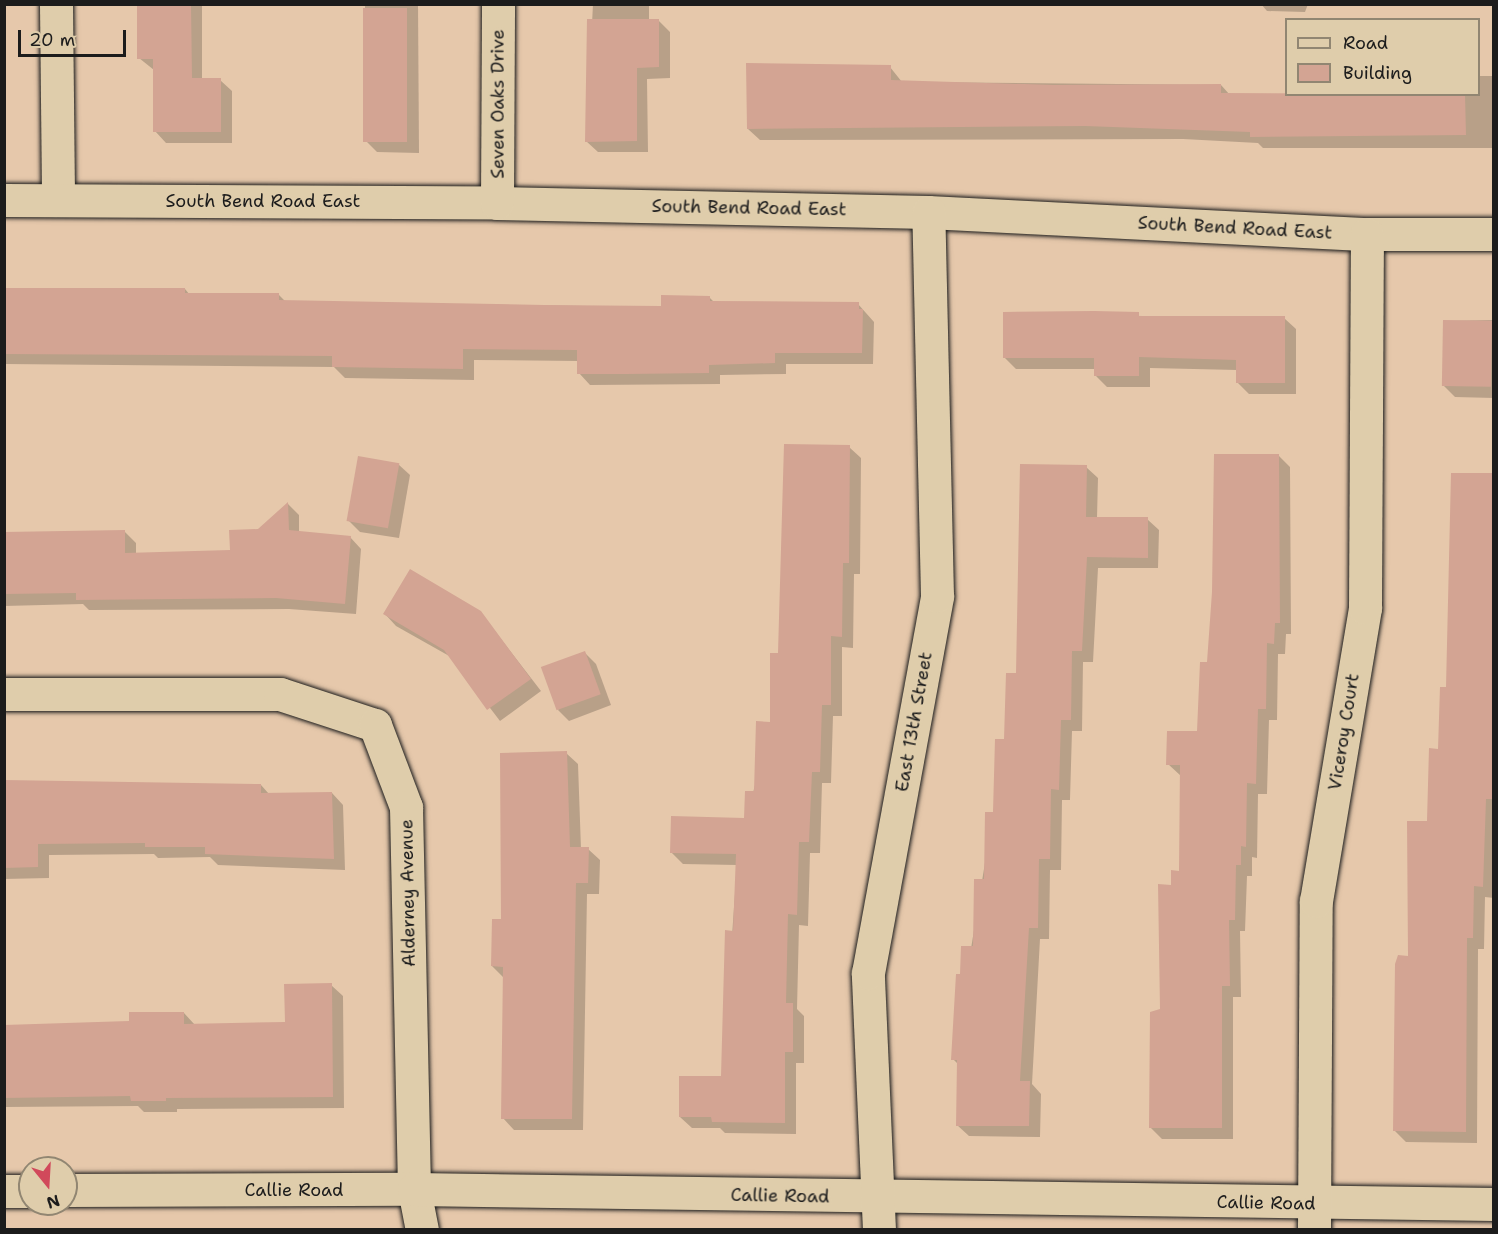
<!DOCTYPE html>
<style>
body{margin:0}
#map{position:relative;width:1498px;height:1234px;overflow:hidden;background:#e6c8ab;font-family:"Shantell Sans",sans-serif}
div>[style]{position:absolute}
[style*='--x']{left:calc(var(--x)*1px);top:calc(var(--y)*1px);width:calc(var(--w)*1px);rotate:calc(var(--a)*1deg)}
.shadow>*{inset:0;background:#0003}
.building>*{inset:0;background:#d3a493;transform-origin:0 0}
.roads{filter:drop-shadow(0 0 2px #1c1c1c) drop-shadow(0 0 2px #1c1c1c)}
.street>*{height:33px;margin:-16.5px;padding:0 16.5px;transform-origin:16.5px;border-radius:16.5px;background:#dfcdab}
span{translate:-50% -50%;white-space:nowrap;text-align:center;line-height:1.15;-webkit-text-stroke:4.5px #dfcdab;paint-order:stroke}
.street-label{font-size:18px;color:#1c1c1c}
.frame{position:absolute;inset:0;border:6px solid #1c1c1c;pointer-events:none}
.legend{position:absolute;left:1285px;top:18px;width:195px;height:78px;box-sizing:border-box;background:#dfcdab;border:2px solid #918672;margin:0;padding:8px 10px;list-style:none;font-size:18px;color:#1c1c1c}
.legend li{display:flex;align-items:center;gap:12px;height:30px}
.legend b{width:30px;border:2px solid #918672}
.north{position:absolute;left:18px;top:1156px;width:60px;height:60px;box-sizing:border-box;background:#dfcdab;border:2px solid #918672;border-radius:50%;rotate:162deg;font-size:16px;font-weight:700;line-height:24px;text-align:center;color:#1c1c1c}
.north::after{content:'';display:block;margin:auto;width:21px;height:27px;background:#d1495b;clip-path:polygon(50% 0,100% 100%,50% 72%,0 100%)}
.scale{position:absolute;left:18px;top:30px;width:108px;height:27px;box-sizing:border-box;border:3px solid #1c1c1c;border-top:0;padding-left:8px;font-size:18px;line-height:21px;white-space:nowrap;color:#1c1c1c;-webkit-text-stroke:4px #dfcdab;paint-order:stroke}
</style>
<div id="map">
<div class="shadow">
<div style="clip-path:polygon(138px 4px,202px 4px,202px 80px,220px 80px,232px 91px,232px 143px,166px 143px,155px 131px,154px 70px,139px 58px)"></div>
<div style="clip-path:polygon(365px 4px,418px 4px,419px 153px,377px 152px,365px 140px)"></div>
<div style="clip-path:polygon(593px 4px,649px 4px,649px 20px,658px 20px,670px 32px,670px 78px,647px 79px,648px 152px,598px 152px,586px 141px)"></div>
<div style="clip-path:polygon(1261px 4px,1308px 4px,1305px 12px,1267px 11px)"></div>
<div style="clip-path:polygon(890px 67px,902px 82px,1221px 85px,1230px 95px,1478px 94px,1478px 76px,1494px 76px,1494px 148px,1263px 148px,1258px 143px,1183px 139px,760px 140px,748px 129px)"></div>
<div style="clip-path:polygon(185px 289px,190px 295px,279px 295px,286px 302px,662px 307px,709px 297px,715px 303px,858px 304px,874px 322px,873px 364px,786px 364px,786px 374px,720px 375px,720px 384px,590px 385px,579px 373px,579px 361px,474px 360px,474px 380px,345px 378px,334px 367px,4px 364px,4px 291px)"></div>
<div style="clip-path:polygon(1005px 314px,1284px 318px,1296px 329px,1296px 394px,1249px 394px,1237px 382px,1237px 370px,1150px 368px,1150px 387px,1107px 387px,1096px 376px,1096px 369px,1016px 369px,1004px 357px)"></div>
<div style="clip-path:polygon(1494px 320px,1494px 398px,1455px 397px,1444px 386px,1445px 321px)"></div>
<div style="clip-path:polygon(849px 447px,861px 458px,860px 574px,854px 574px,853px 648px,842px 647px,842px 716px,833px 716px,831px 783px,822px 783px,820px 853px,810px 853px,808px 926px,799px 925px,797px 1009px,804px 1016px,804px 1063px,796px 1063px,796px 1134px,725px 1133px,720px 1128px,692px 1128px,680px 1117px,722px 1078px,737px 865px,683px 864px,671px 852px,746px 820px,771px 723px,779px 655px)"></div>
<div style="clip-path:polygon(1279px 456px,1290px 467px,1291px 634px,1286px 634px,1285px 654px,1278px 654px,1277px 720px,1269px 720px,1267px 794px,1258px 794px,1257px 858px,1252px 857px,1252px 876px,1247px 876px,1245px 931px,1240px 931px,1241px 997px,1233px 997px,1233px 1139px,1162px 1139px,1150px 1127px,1172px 887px,1180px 872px,1181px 776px,1168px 764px,1199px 733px,1209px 664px)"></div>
<div style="clip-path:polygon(398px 464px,410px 475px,399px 538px,360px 532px,348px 520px)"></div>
<div style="clip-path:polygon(1086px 467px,1098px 478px,1097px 518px,1147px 519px,1159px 530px,1158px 568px,1098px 568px,1093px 662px,1083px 662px,1082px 731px,1072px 731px,1070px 800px,1062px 800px,1061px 870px,1050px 870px,1049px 939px,1040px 939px,1032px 1084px,1041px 1094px,1040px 1137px,969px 1136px,957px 1125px,958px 1064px,953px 1059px,1005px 740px,1017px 675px)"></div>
<div style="clip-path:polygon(1494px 475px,1494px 898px,1485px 897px,1484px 949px,1478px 949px,1477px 1143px,1406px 1142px,1395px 1131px,1409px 957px,1448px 689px)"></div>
<div style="clip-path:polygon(288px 504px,299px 515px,299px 533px,350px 537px,361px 549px,356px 614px,289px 609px,89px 610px,83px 604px,4px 606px,4px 534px,124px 531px,136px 543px,136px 554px,232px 552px)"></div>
<div style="clip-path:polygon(480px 612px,541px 691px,500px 721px,451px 657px,396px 626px,385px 614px)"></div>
<div style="clip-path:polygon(585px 653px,596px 664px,611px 705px,569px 721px,558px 710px)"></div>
<div style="clip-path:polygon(566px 753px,578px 764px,581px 849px,588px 849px,600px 860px,599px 894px,587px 894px,583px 1130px,514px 1130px,503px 1118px,504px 978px,492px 966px,503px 921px)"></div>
<div style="clip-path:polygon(4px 781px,261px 785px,269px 794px,332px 793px,343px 805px,345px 870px,218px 865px,210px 857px,158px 858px,154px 854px,49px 855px,49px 878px,4px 879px)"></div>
<div style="clip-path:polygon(331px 985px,343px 996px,344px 1108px,177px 1109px,177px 1112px,144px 1112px,138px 1106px,4px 1107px,4px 1026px,131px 1022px,184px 1013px,195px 1025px,286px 1024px)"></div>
</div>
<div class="building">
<div style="clip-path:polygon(137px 4px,191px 4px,192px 78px,221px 78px,221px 132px,153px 132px,153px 59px,137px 59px)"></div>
<div style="left:407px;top:8px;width:134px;height:44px;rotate:90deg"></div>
<div style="clip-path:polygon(587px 19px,659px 19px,659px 67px,637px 68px,637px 141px,585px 142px)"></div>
<div style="clip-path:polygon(746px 63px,891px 65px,891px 80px,1054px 85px,1221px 84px,1221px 93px,1465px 94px,1466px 135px,1250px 137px,1250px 132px,1085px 126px,747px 129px)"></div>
<div style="clip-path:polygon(4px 288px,185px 288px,185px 293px,279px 293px,279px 300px,544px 305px,661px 306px,661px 295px,710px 296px,710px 301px,859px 302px,859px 309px,863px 309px,862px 353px,775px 353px,775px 363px,709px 365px,709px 373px,626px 374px,577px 374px,577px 350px,463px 349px,463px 369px,332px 367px,332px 356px,4px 354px)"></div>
<div style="clip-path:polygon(1094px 311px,1139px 312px,1139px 316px,1285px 316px,1285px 383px,1236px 383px,1236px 360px,1139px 357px,1139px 376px,1094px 376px,1094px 358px,1003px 358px,1003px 312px)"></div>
<div style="left:1443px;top:320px;width:49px;height:66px;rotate:1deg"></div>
<div style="clip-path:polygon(784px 444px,850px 445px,849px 563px,843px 563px,842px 637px,831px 636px,831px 705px,822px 705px,820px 772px,812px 772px,809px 842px,799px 842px,797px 915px,788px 914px,786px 1003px,793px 1003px,793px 1052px,785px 1052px,785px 1123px,712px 1122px,711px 1117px,679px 1117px,679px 1076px,721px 1076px,725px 930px,733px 931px,736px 854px,670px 853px,671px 816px,744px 818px,745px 791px,754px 791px,756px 721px,770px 722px,770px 653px,778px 653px)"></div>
<div style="clip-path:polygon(1214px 454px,1279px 454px,1280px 623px,1275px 623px,1274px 644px,1267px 643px,1266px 709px,1258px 709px,1256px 784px,1247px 783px,1246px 847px,1241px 846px,1241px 865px,1236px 865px,1235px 920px,1229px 920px,1230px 986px,1222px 986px,1222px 1128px,1149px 1128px,1150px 1012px,1160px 1009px,1158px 884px,1171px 885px,1171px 870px,1179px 871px,1180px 765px,1166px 765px,1167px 731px,1197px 731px,1200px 662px,1207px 662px,1212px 592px)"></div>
<div style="left:358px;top:456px;width:42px;height:66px;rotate:10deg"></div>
<div style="clip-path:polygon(1020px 464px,1087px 465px,1086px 517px,1148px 517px,1148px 558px,1087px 557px,1082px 651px,1072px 651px,1071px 720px,1061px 720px,1059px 790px,1051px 789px,1050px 859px,1039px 859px,1038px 928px,1029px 928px,1020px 1081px,1030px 1081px,1029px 1126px,956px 1126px,957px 1060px,951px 1060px,956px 974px,960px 974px,961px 946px,973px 946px,974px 879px,984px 879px,985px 812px,993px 812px,995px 739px,1004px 739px,1006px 673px,1016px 673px)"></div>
<div style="clip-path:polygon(1451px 473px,1494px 473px,1494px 799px,1486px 799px,1483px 887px,1474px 886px,1473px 938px,1467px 938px,1466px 1132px,1393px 1131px,1395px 964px,1398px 955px,1408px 956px,1407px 821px,1427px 821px,1429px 748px,1438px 749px,1440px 687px,1446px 687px)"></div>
<div style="clip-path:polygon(288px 502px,289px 530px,351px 536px,345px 604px,276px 598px,76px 600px,76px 593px,4px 594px,4px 532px,125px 530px,125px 553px,230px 550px,229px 530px,258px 529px)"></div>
<div style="clip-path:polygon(410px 569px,481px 611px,531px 679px,487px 710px,444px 650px,383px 614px)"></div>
<div style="left:585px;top:651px;width:46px;height:47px;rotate:70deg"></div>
<div style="clip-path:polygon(567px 751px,570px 847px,589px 847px,588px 883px,576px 883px,572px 1119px,501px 1119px,503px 967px,491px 966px,492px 919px,501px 919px,500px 753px)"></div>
<div style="clip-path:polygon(4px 780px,261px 784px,261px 793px,332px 792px,334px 859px,205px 854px,205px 847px,145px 847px,145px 843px,38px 844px,38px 867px,4px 868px)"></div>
<div style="clip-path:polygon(332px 983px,333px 1097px,166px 1098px,166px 1101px,131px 1101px,130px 1096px,4px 1098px,4px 1025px,129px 1021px,129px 1012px,184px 1012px,184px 1024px,285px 1022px,284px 984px)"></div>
</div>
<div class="roads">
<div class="street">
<div style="--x:56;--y:4;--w:196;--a:89.4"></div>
<div style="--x:4;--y:200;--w:493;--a:0.3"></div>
<div style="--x:497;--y:203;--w:431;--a:1.2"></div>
<div style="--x:928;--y:212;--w:440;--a:2.9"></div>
<div style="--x:1367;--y:234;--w:127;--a:0"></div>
<div style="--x:497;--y:203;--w:199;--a:-89.7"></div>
<div style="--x:4;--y:694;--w:276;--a:0"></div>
<div style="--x:280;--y:694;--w:100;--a:18.1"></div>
<div style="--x:375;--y:725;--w:88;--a:69.3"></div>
<div style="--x:406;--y:807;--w:382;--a:88.8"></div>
<div style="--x:414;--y:1189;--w:42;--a:79"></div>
<div style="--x:66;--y:1190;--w:348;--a:-0.2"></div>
<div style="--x:414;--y:1189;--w:1080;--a:0.8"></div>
<div style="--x:4;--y:1191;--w:26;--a:0"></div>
<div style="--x:879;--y:1230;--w:257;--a:-92.5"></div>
<div style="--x:868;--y:973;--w:383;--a:-79.6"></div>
<div style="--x:937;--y:596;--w:384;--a:-91.3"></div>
<div style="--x:1314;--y:1230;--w:329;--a:-89.7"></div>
<div style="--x:1316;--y:901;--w:297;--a:-80.5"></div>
<div style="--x:1365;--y:608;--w:374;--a:-89.7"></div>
</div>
</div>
<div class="street-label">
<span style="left:498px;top:104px;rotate:-90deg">Seven Oaks Drive</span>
<span style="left:263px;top:201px">South Bend Road East</span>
<span style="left:749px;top:208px;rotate:1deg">South Bend Road East</span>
<span style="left:1235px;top:228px;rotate:3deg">South Bend Road East</span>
<span style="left:914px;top:722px;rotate:-80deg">East 13th Street</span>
<span style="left:1344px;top:732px;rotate:-81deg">Viceroy Court</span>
<span style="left:408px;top:893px;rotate:-91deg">Alderney Avenue</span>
<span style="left:294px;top:1190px">Callie Road</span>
<span style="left:780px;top:1196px;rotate:1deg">Callie Road</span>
<span style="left:1266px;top:1203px;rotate:1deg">Callie Road</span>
</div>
<div class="frame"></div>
<ul class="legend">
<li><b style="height:8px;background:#dfcdab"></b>Road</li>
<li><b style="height:16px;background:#d3a493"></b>Building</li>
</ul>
<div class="north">N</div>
<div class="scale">20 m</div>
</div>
